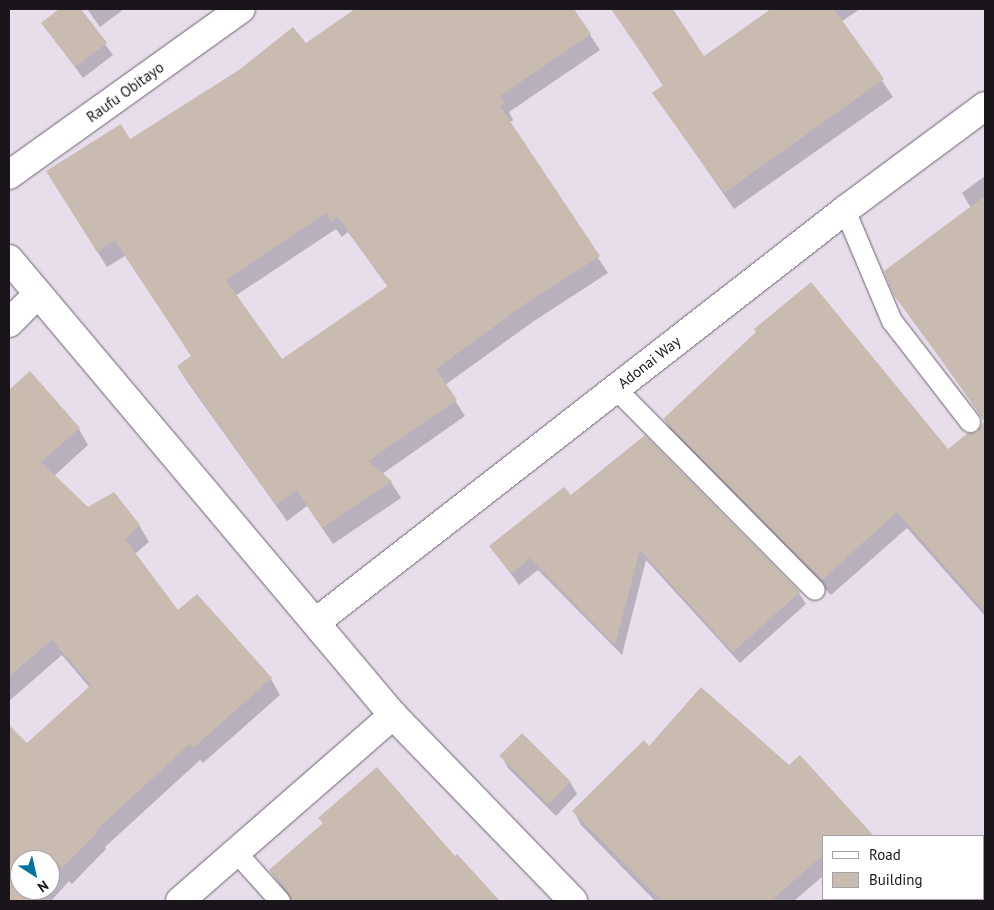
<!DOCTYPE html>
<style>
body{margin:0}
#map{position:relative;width:994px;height:910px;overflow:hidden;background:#e7ddeb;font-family:"PT Sans",sans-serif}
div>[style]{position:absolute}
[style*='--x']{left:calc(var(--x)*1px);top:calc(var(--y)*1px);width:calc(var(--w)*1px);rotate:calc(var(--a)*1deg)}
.shadow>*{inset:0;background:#0003}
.building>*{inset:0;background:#cabbb1;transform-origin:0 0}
.roads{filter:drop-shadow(0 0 1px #6c636f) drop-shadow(0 0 1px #6c636f)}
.lane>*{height:20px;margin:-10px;padding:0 10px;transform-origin:10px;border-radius:10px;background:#fff}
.street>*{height:28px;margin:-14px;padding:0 14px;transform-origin:14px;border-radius:14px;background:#fff}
span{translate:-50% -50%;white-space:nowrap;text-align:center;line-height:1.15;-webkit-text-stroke:4px #fff;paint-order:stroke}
.street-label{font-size:15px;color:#19151a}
.frame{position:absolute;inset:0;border:10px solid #19151a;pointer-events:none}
.legend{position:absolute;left:822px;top:835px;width:162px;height:65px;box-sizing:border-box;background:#fff;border:1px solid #a3a1a3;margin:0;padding:6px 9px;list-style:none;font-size:15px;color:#19151a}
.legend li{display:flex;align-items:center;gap:10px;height:25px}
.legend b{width:25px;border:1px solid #a3a1a3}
.north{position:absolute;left:10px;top:850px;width:50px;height:50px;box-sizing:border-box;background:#fff;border:1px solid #a3a1a3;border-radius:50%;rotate:145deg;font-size:14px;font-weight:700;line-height:20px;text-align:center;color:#19151a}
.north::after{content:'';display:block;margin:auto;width:18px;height:22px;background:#02759f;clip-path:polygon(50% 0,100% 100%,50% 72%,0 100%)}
</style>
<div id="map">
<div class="shadow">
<div style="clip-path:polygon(61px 9px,79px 9px,113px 55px,83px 78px,43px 23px)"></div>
<div style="clip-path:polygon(87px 9px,124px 9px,100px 27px)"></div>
<div style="clip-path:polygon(evenodd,357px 9px,573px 9px,600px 50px,509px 112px,513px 120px,509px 123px,608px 273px,534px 321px,445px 385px,465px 416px,382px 474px,391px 482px,401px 498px,333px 544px,307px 506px,287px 521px,188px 383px,178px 367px,192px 357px,125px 256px,107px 267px,57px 188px,130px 140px,306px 45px,357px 9px,336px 229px,342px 237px,348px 232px,388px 287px,281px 361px,235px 296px,336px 229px)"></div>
<div style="clip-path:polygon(629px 9px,671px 9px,704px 58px,773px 9px,860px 9px,842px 21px,893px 97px,734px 209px,654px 94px,664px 87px,618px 17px)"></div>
<div style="clip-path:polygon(985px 176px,985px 422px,895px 293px,971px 208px,962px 193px)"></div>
<div style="clip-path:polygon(evenodd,30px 373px,79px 429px,88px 445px,54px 476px,88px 508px,139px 525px,149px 542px,135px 554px,178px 612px,271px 679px,280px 695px,203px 763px,200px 760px,105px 847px,106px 849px,72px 884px,69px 881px,51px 901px,9px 901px,9px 726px,27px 745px,90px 688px,62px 655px,9px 701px,9px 392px,30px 373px,20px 860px,50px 860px,50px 890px,20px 890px,20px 860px)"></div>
<div style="clip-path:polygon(664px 419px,947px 451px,978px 433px,985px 423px,985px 616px,907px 528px,831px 595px,673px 435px)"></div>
<div style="clip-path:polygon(570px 497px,799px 593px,806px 604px,740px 663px,646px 560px,622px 655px,538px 570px,519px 585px,491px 546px)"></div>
<div style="clip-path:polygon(649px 748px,789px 766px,861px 824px,868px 836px,823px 836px,823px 876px,794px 901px,655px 901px,581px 825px,574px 811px)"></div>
<div style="clip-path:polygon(502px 756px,570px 782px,577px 794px,556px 816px,508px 768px)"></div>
<div style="clip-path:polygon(320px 818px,455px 858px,457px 856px,499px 901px,292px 901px,270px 871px,324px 825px)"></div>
</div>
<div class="building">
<div style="clip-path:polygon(59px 9px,81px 9px,107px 43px,75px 67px,41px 23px)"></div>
<div style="clip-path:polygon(evenodd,355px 9px,574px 9px,591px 34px,500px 96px,505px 103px,500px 106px,600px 256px,525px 304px,436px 369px,457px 400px,368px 461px,392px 481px,322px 528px,297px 490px,276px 505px,177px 366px,191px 356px,115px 240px,97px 252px,46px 171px,121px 124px,130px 139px,239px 70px,293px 27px,306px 43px,355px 9px,326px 213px,331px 221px,338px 217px,388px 286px,282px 359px,226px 280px,326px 213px)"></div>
<div style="clip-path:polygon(611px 9px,673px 9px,704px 56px,771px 9px,834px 9px,884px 79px,724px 193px,652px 93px,663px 85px)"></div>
<div style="clip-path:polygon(985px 196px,985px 420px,893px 294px,884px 271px)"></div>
<div style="clip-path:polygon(811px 282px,948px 449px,968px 433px,977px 432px,985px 420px,985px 612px,897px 512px,822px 580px,663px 419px,756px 332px,754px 329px)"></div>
<div style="clip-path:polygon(30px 371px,80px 428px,41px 462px,88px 507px,114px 492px,140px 525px,125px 539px,178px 610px,197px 594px,272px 678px,193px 748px,190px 744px,96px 830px,98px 832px,62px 868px,59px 865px,50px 876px,50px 860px,20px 860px,20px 890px,38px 890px,28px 901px,9px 901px,9px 725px,27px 743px,91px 685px,52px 640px,9px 676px,9px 390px)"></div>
<div style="clip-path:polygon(645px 435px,800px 592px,733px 652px,640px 550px,615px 645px,530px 558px,511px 574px,489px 546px,564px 487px,571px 495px)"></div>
<div style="clip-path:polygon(701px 687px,789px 765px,800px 755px,874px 836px,823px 836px,823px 855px,771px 901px,662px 901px,572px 811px,644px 740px,649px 746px)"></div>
<div style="left:522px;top:733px;width:69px;height:32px;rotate:45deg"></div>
<div style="clip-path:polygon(377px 767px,455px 856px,457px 854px,500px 901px,292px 901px,289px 893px,269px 870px,323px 823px,318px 818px)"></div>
</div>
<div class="roads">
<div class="lane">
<div style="--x:845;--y:210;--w:121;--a:67.1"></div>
<div style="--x:892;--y:321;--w:128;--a:52.3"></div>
<div style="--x:615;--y:388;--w:284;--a:45.3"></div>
<div style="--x:236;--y:852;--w:66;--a:48.1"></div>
</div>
<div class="street">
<div style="--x:9;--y:175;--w:285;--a:-35.6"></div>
<div style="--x:9;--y:259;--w:596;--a:49.9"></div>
<div style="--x:393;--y:715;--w:259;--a:45.9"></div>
<div style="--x:9;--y:323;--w:40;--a:-45"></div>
<div style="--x:316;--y:622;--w:671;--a:-37.91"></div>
<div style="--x:845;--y:210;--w:174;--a:-36.6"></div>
<div style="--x:983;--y:875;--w:3;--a:-45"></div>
<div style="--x:180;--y:901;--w:283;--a:-41.1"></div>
<div style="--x:953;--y:901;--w:4;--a:-34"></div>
</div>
</div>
<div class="street-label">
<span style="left:125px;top:92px;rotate:-36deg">Raufu Obitayo</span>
<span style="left:649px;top:362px;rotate:-38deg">Adonai Way</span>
</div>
<div class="frame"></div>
<ul class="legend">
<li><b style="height:6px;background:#fff"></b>Road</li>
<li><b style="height:14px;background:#cabbb1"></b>Building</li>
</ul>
<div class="north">N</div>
</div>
